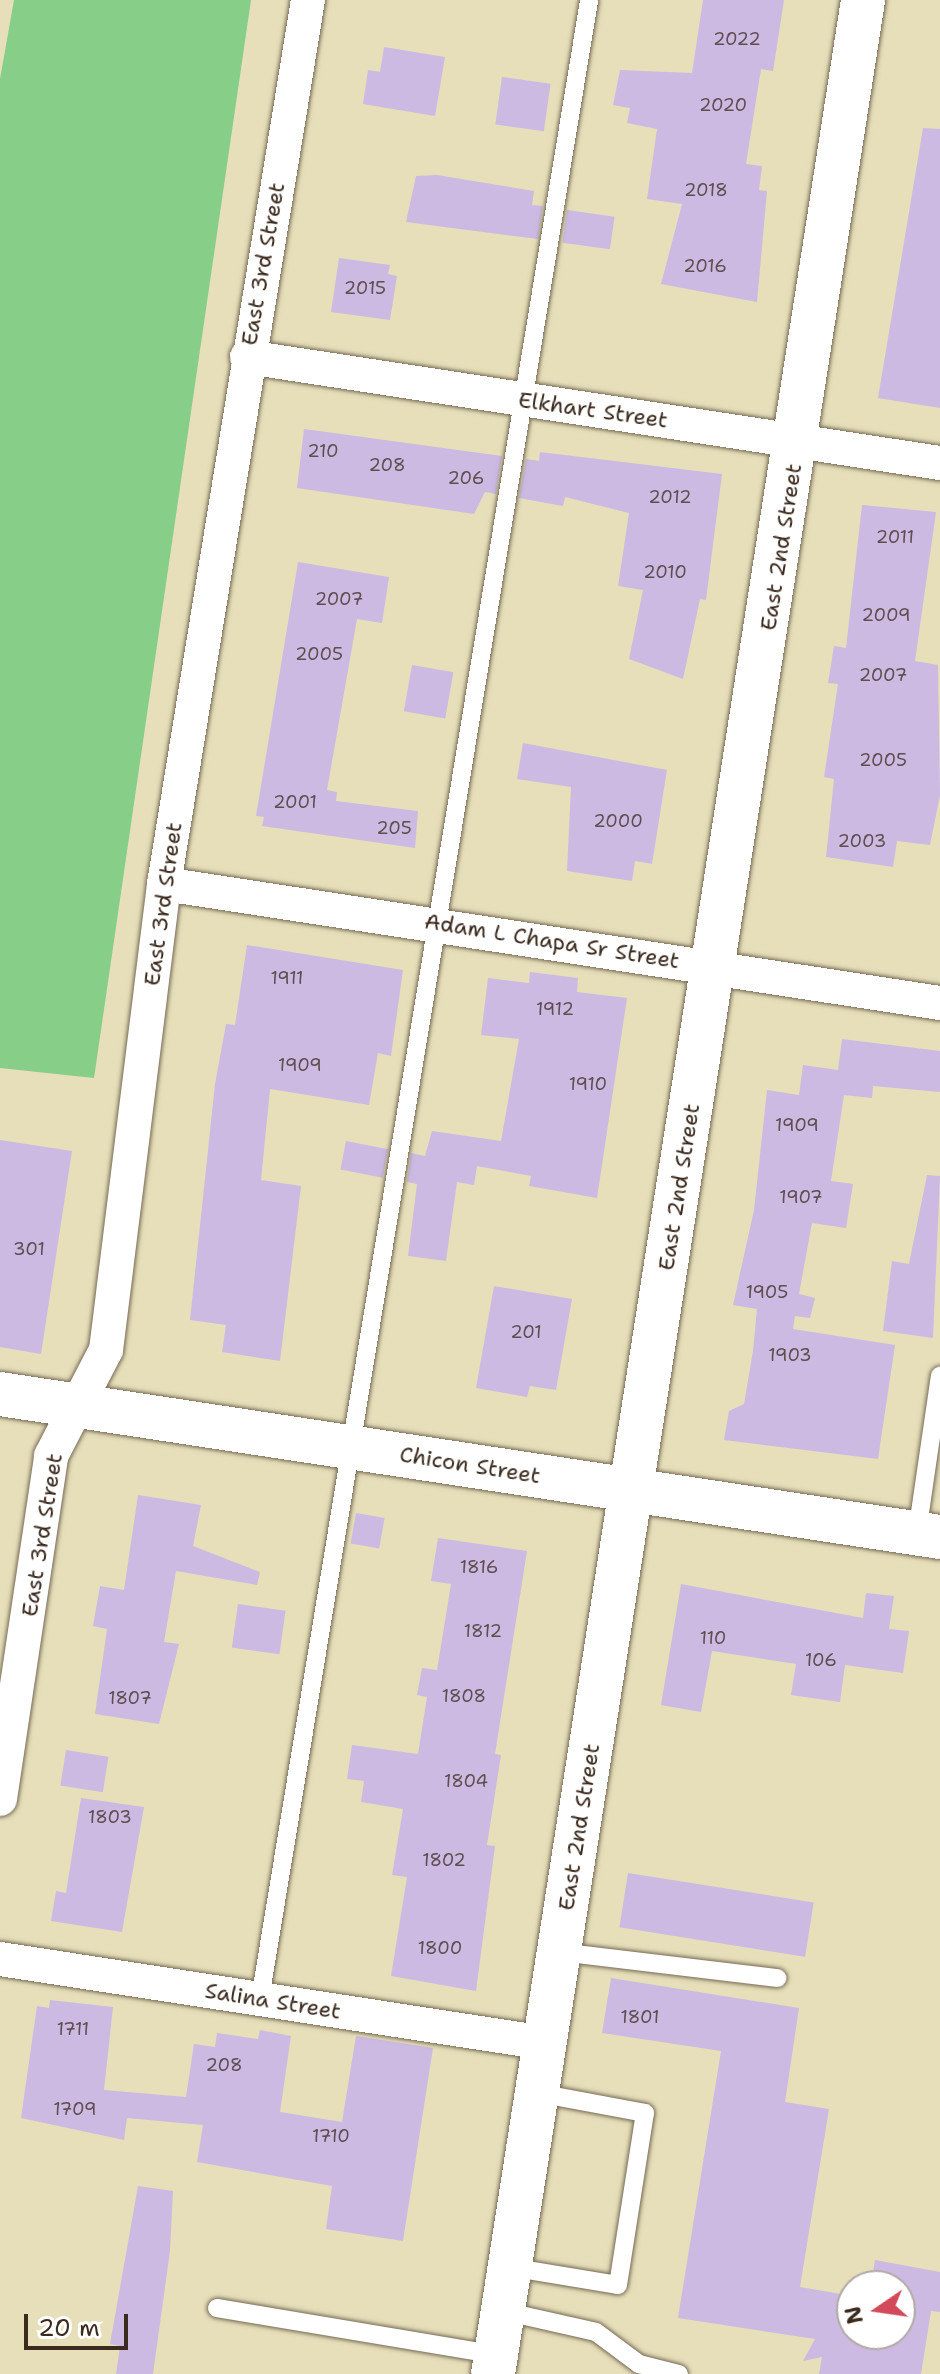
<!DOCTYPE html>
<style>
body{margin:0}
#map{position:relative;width:940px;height:2374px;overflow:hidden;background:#e6dfba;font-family:"Shantell Sans",sans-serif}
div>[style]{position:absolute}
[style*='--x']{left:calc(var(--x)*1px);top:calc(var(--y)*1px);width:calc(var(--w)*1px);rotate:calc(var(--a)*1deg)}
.green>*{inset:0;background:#87ce89}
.building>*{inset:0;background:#ccbae3;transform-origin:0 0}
.roads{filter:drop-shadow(0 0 2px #776955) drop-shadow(0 0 2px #776955)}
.lane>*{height:18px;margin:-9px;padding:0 9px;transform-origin:9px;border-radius:9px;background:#fff}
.street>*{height:34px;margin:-17px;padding:0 17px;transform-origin:17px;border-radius:17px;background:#fff}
.secondary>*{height:44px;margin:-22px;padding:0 22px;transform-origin:22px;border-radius:22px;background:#fff}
span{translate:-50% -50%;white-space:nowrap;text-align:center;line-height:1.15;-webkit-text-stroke:8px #fff;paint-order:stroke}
.number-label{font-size:18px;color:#5f4e4f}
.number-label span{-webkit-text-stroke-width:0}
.street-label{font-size:22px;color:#3b2a1e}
.north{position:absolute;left:836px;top:2270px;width:80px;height:80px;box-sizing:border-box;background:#fff;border:2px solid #b1aaa5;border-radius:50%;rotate:257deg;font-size:22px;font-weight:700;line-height:32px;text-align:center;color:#3b2a1e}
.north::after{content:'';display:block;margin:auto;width:28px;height:36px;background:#d1495b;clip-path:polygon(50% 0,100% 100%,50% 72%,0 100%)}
.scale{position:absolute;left:24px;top:2314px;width:104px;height:36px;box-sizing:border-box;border:4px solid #3b2a1e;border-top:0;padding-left:10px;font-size:24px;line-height:28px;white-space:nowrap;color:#3b2a1e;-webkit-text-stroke:6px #fff;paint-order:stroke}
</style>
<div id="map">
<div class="green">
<div style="clip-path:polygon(14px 0,251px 0,94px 1078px,0 1068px,0 79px)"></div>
</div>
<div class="building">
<div style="clip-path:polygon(703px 0,784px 0,773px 71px,761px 69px,746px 164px,762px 166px,759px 190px,767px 191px,757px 302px,661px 284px,682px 204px,647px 199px,657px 129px,627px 123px,630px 108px,613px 105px,620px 70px,692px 73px)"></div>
<div style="clip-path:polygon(384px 47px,445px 57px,435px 116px,363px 104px,368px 70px,380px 72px)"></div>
<div style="left:502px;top:77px;width:49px;height:48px;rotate:8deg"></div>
<div style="clip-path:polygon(923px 128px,940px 129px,940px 408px,878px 398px)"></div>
<div style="clip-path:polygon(437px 175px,534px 191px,532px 205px,543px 206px,538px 239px,406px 222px,416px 176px)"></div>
<div style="left:567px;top:210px;width:48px;height:33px;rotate:8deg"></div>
<div style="clip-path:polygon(339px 258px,390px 265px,388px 274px,397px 276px,390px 320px,331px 312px)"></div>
<div style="clip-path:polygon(304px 429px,502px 456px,496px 494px,485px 492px,474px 514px,297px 488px)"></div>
<div style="clip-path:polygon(540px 452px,722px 474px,706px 600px,700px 599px,683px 679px,629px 659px,643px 590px,618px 586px,629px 513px,565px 497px,563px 506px,519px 498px,526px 459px,539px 461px)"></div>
<div style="clip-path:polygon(862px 505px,936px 512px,915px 661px,938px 665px,940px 795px,930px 845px,897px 841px,893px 867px,826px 857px,834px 779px,824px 777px,838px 684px,828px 683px,834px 646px,846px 648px)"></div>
<div style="clip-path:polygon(298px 562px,389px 577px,382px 623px,357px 619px,327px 790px,337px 792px,336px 801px,418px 811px,415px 848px,262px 826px,264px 817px,256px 816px)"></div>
<div style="left:412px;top:665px;width:42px;height:47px;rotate:10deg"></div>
<div style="clip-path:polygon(523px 743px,667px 770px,652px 864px,635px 861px,632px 881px,567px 871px,571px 787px,517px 779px)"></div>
<div style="clip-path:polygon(247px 945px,403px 970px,391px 1056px,378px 1053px,369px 1105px,270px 1089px,261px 1180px,301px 1186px,280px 1361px,222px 1352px,226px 1325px,190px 1320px,215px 1084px,226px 1024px,235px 1025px)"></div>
<div style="clip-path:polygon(530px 972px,578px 978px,577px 992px,627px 998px,597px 1198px,529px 1186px,531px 1176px,477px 1166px,474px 1185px,457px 1182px,446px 1261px,408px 1256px,417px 1184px,407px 1182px,411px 1153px,425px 1156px,432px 1131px,501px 1141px,519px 1039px,481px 1035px,488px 978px,529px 983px)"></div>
<div style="clip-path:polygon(842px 1039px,940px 1051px,940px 1092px,873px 1086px,872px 1098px,844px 1095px,831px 1181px,853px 1184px,846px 1228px,812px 1223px,799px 1294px,815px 1298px,810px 1318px,795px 1316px,793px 1329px,895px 1345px,878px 1459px,724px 1440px,729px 1411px,744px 1404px,753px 1351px,757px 1309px,733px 1305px,754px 1210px,767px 1090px,799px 1095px,803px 1065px,838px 1070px)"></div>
<div style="clip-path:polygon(0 1140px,72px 1151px,41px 1354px,0 1347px)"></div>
<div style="left:346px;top:1141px;width:43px;height:29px;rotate:11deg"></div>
<div style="clip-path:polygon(927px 1175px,940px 1176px,933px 1338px,883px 1331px,892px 1261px,909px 1264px)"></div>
<div style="clip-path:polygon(494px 1286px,572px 1299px,556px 1390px,530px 1386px,527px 1397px,476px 1388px)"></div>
<div style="clip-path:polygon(138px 1495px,201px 1505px,193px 1546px,260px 1572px,257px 1585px,176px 1571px,164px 1642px,179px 1644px,159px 1724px,95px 1714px,107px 1629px,93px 1626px,100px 1586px,124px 1590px)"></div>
<div style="left:356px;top:1513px;width:29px;height:31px;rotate:10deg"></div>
<div style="clip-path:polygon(438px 1538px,527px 1551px,495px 1754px,501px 1755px,487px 1845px,495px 1846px,476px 1991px,391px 1976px,407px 1877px,392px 1875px,403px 1809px,361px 1802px,364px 1781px,347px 1779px,352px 1745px,418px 1754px,427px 1697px,417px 1695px,422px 1668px,437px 1670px,451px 1584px,431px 1581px)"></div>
<div style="clip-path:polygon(681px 1584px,863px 1618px,866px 1593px,894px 1596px,889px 1629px,909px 1631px,903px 1673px,845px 1665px,840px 1702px,791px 1695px,796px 1664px,712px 1651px,701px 1712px,661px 1705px)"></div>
<div style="left:238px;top:1604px;width:48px;height:44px;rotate:8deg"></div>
<div style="left:66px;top:1750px;width:43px;height:36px;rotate:9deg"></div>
<div style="clip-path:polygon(81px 1798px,144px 1807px,122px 1932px,51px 1921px,56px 1891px,66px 1893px)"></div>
<div style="left:628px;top:1873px;width:188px;height:55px;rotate:9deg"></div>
<div style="clip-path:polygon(611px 1978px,799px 2008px,785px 2102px,829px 2109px,800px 2287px,852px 2296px,852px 2334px,900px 2334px,900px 2286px,871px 2286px,875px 2260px,940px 2272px,940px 2312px,931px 2311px,921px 2374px,819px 2374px,822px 2357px,803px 2361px,815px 2339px,678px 2318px,721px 2051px,602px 2033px)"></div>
<div style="clip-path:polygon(50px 2000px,113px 2007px,104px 2090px,186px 2097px,194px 2044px,215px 2047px,217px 2033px,258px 2039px,260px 2030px,291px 2036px,280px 2112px,342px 2122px,356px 2036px,433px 2048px,403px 2241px,326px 2229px,332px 2186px,197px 2162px,203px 2125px,127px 2118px,124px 2140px,21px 2118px,37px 2006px,49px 2008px)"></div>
<div style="clip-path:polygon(138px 2186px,173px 2191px,170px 2251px,153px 2374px,116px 2374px,120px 2346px,110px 2344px)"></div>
</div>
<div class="roads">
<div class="lane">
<div style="--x:917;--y:1533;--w:159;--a:-81.7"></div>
<div style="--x:559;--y:1952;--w:220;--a:6.8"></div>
<div style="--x:260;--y:1999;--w:2026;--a:-80.65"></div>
<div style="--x:510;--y:2267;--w:109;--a:9.5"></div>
<div style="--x:618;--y:2285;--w:174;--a:-81.1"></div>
<div style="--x:645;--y:2113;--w:109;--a:-169.4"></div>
<div style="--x:217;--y:2308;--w:284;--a:9.5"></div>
<div style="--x:503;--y:2311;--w:95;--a:12.7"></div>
<div style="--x:596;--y:2332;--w:54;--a:36.7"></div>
<div style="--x:639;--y:2364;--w:41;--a:14"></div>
</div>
<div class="street">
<div style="--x:247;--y:357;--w:701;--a:8.7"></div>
<div style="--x:164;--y:884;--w:785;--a:8.72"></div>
<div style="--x:0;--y:1799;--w:347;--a:-81.5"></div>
<div style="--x:51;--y:1456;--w:119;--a:-62.6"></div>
<div style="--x:106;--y:1350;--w:470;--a:-82.9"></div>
<div style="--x:164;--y:884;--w:896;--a:-80.75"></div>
<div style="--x:0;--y:1959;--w:551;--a:8.76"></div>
</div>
<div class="secondary">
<div style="--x:0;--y:1394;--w:951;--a:8.65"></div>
<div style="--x:493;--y:2374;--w:2403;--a:-81.14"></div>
</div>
</div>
<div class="number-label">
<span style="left:737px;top:39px">2022</span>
<span style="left:723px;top:105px">2020</span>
<span style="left:706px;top:190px">2018</span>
<span style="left:705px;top:266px">2016</span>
<span style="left:365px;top:288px">2015</span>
<span style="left:323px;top:451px">210</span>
<span style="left:387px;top:465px">208</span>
<span style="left:466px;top:478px">206</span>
<span style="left:670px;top:497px">2012</span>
<span style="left:895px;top:537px">2011</span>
<span style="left:665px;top:572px">2010</span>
<span style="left:339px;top:599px">2007</span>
<span style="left:886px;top:615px">2009</span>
<span style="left:319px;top:654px">2005</span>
<span style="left:883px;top:675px">2007</span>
<span style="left:883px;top:760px">2005</span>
<span style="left:295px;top:802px">2001</span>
<span style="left:618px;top:821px">2000</span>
<span style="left:394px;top:828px">205</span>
<span style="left:862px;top:841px">2003</span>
<span style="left:287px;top:978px">1911</span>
<span style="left:555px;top:1009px">1912</span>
<span style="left:300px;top:1065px">1909</span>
<span style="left:588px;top:1084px">1910</span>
<span style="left:797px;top:1125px">1909</span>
<span style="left:801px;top:1197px">1907</span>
<span style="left:29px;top:1249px">301</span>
<span style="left:767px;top:1292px">1905</span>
<span style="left:526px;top:1332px">201</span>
<span style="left:790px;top:1355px">1903</span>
<span style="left:479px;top:1567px">1816</span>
<span style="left:483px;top:1631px">1812</span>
<span style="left:713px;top:1638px">110</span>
<span style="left:821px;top:1660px">106</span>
<span style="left:464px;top:1696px">1808</span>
<span style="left:130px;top:1698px">1807</span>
<span style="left:466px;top:1781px">1804</span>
<span style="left:110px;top:1817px">1803</span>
<span style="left:444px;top:1860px">1802</span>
<span style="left:440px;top:1948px">1800</span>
<span style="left:640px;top:2017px">1801</span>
<span style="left:73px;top:2029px">1711</span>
<span style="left:224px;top:2065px">208</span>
<span style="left:75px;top:2109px">1709</span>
<span style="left:331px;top:2136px">1710</span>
</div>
<div class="street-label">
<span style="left:263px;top:264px;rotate:-80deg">East 3rd Street</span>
<span style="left:593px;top:410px;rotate:8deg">Elkhart Street</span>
<span style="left:781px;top:547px;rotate:-81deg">East 2nd Street</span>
<span style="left:163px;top:904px;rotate:-82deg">East 3rd Street</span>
<span style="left:552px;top:941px;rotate:9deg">Adam L Chapa Sr Street</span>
<span style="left:679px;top:1187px;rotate:-81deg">East 2nd Street</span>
<span style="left:470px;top:1465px;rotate:9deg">Chicon Street</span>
<span style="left:42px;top:1535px;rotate:-81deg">East 3rd Street</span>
<span style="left:579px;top:1827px;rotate:-81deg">East 2nd Street</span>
<span style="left:273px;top:2001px;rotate:9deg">Salina Street</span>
</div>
<div class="north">N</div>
<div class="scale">20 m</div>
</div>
